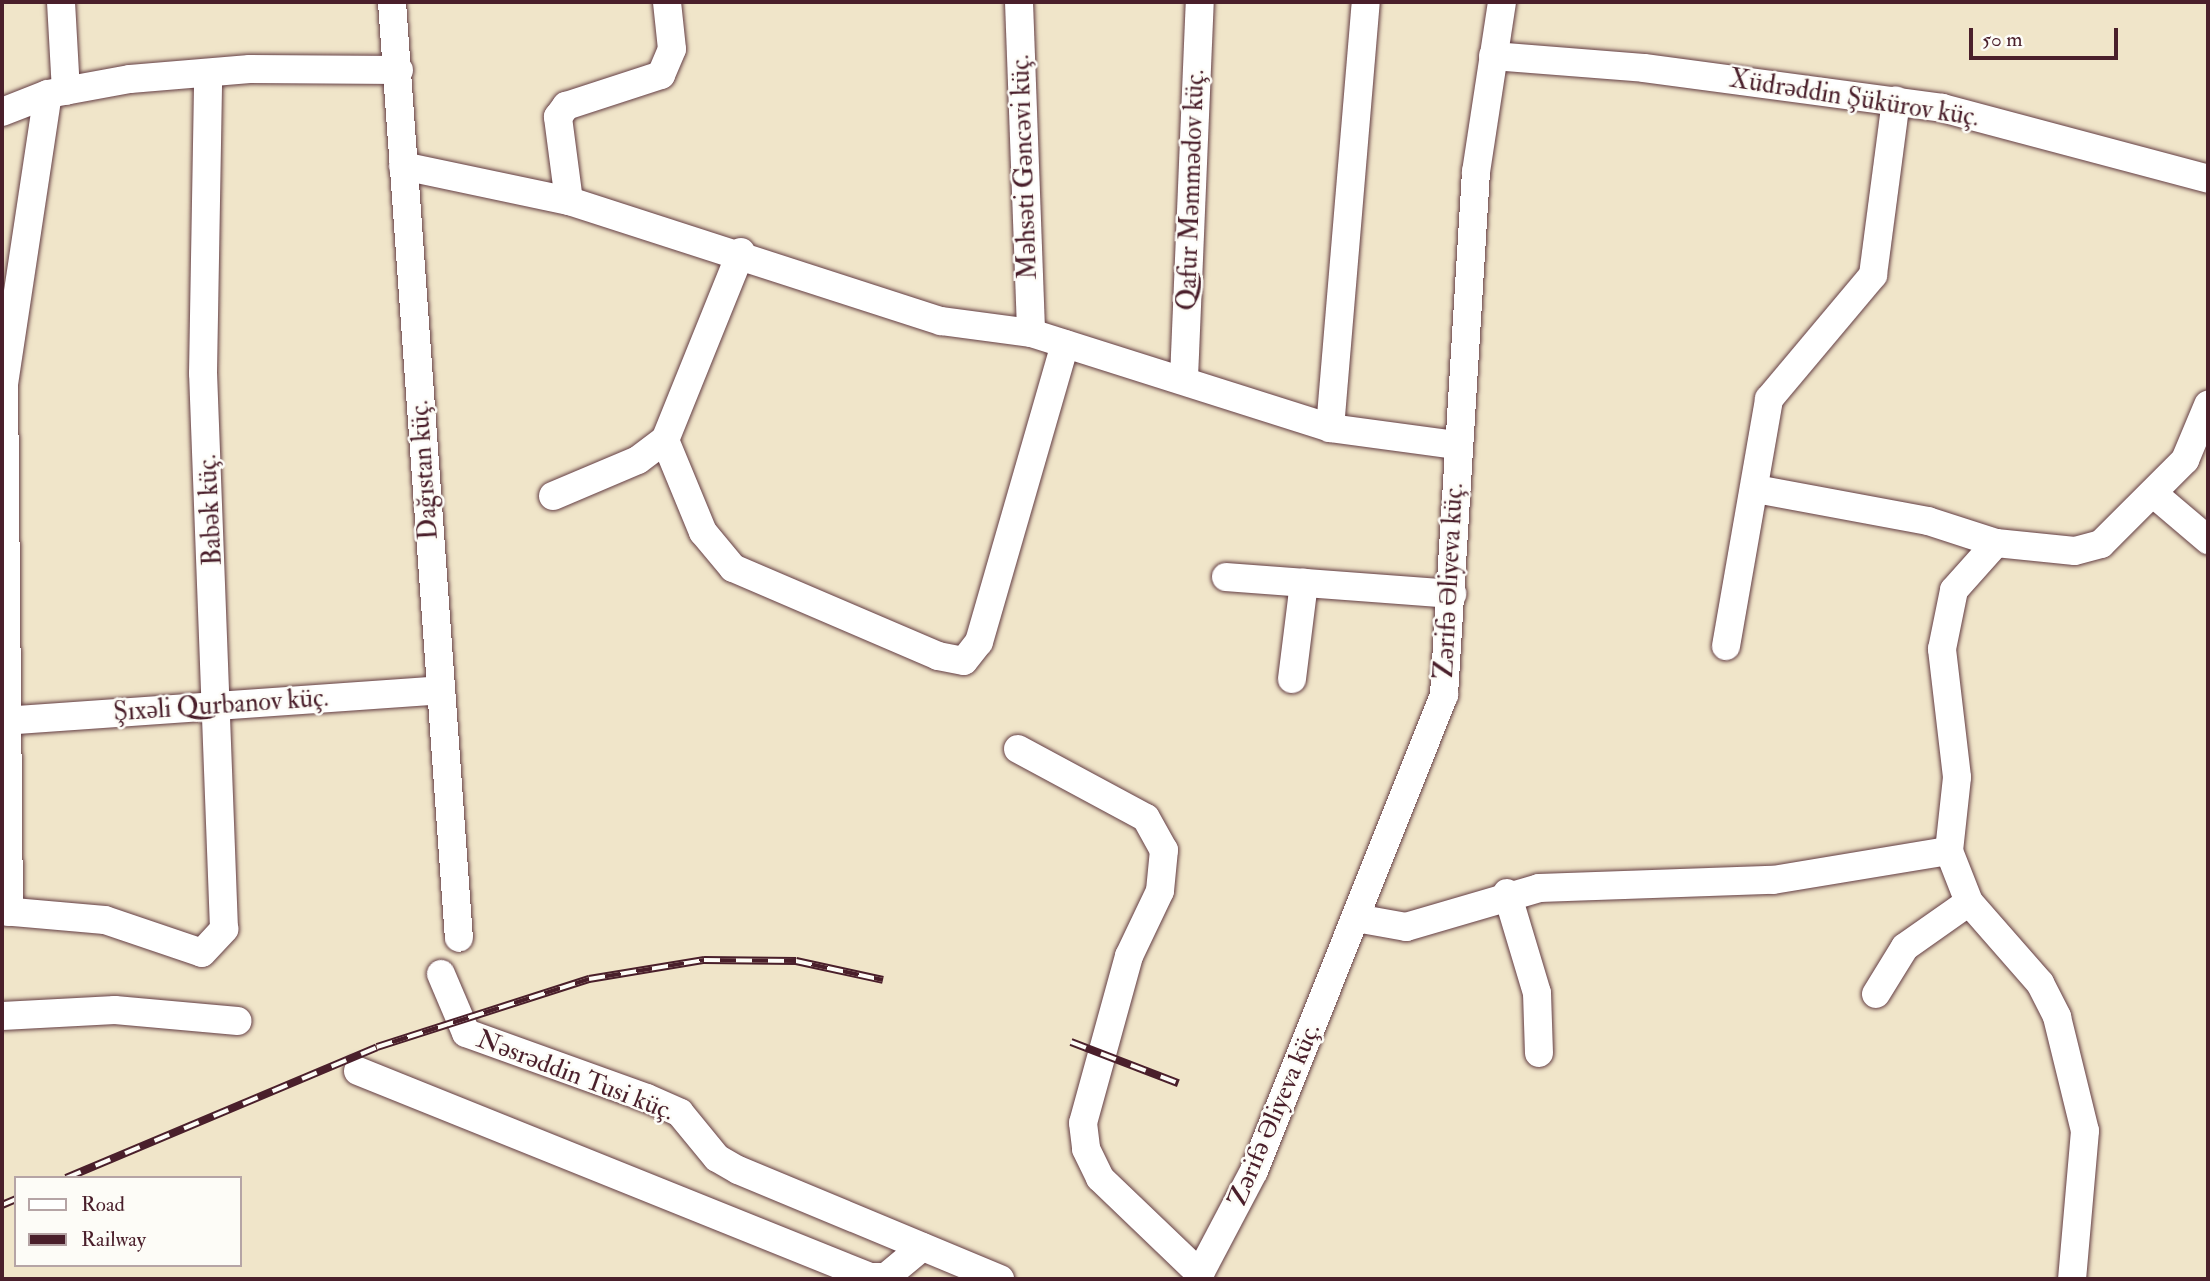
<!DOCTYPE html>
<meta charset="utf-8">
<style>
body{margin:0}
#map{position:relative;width:2210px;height:1281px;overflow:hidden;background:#f0e5c9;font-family:"IM FELL Double Pica",serif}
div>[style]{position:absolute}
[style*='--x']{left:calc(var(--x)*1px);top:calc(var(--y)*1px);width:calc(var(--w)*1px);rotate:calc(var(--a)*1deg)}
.roads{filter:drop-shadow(0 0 2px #633d43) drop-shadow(0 0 2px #633d43)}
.minor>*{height:28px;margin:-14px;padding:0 14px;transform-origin:14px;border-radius:14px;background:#fff}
.rail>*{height:8px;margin-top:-4px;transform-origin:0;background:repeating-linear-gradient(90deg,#fdfcf7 0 16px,#4a1f2b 0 32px);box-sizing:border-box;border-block:2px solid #4a1f2b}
span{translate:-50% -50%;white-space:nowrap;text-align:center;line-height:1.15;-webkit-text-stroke:5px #fdfcf7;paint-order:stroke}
.street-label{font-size:26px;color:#4a1f2b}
.frame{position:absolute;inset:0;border:4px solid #4a1f2b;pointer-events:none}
.legend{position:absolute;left:14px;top:1176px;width:228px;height:91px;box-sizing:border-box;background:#fdfcf7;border:2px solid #b5a4a5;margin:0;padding:9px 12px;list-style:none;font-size:21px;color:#4a1f2b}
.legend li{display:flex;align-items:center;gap:14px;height:35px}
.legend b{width:35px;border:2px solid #b5a4a5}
.scale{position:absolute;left:1969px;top:28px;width:149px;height:32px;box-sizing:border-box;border:4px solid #4a1f2b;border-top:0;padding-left:9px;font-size:21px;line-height:24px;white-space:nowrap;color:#4a1f2b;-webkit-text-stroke:5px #fdfcf7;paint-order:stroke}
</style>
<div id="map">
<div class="roads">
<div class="minor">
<div style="--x:61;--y:2;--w:89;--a:86.8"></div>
<div style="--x:392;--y:2;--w:938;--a:85.91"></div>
<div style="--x:1019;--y:2;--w:331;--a:87.9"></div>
<div style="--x:1493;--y:56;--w:151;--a:4.5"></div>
<div style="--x:1644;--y:68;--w:301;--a:7.6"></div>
<div style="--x:1942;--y:108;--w:275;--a:14.9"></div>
<div style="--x:2;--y:112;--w:49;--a:-21.4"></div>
<div style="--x:48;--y:94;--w:83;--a:-10.4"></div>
<div style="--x:130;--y:79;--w:120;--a:-4.8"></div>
<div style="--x:250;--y:69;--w:149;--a:0.4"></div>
<div style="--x:403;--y:166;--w:170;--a:11.9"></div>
<div style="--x:569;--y:201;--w:391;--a:17.9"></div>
<div style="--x:941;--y:321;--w:91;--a:7.6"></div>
<div style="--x:1031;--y:333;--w:314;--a:17.6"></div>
<div style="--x:1330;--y:428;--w:127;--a:7.7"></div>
<div style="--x:569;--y:201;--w:85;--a:-97.5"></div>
<div style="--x:558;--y:117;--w:14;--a:-54"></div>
<div style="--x:566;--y:106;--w:100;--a:-18.1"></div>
<div style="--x:661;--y:75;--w:28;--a:-67"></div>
<div style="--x:672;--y:49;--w:47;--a:-96.1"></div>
<div style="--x:741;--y:252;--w:203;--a:112"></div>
<div style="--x:665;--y:440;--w:100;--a:67.6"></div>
<div style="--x:703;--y:532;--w:47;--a:50.2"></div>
<div style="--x:733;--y:568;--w:223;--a:23.2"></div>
<div style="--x:938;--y:656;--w:26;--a:11"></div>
<div style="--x:964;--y:661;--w:24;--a:-52"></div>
<div style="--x:979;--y:642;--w:310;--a:-73.9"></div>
<div style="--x:1184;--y:378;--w:376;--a:-87.6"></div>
<div style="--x:1330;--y:428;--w:428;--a:-85.2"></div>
<div style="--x:1756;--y:489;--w:175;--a:10.5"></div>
<div style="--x:1928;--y:521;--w:71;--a:17.9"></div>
<div style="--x:2155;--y:495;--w:70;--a:40.3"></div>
<div style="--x:553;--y:496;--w:92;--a:-23"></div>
<div style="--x:638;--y:460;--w:34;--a:-37"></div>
<div style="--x:1226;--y:577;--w:227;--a:4.3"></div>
<div style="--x:1726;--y:646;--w:251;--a:-80.1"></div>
<div style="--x:1769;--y:399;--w:162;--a:-50"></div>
<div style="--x:1873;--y:275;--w:176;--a:-82.5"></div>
<div style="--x:1292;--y:679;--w:97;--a:-82.9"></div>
<div style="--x:2;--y:721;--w:440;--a:-4"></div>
<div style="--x:1018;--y:749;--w:145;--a:28.3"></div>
<div style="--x:1146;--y:818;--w:37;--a:61"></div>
<div style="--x:1164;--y:850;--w:41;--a:95.6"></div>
<div style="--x:1160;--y:891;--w:72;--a:115.5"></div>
<div style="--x:1129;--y:956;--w:173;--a:105.4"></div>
<div style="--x:1083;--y:1123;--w:26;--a:83"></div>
<div style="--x:1086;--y:1149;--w:32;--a:64"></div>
<div style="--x:1100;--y:1178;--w:139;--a:43.8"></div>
<div style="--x:1949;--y:851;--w:74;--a:-83.8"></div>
<div style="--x:1957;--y:777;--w:129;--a:-96.7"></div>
<div style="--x:1942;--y:649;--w:60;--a:-78.5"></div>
<div style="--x:1954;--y:590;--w:63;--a:-48.2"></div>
<div style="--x:1996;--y:543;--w:79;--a:5.8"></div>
<div style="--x:2075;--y:551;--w:27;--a:-15"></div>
<div style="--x:2101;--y:544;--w:119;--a:-45"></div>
<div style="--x:2185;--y:460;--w:60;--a:-67.3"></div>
<div style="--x:1949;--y:851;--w:55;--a:68.6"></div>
<div style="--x:1969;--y:902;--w:108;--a:48.8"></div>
<div style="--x:2040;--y:983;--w:38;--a:63"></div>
<div style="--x:2057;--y:1017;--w:117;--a:76.2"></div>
<div style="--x:2085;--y:1131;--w:149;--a:95"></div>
<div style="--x:1507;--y:893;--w:104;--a:73.3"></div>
<div style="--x:1537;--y:993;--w:60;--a:88.1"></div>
<div style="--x:2;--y:911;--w:103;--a:5"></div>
<div style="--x:105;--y:920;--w:102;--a:18.8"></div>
<div style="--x:202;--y:953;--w:33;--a:-47"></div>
<div style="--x:224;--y:929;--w:556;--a:-92.16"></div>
<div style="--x:203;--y:373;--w:300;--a:-89"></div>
<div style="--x:9;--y:912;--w:528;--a:-90.54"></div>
<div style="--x:4;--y:384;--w:293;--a:-81.4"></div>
<div style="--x:1356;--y:918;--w:51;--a:10.2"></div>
<div style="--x:1406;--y:927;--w:139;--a:-16.3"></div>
<div style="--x:1539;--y:888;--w:234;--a:-2"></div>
<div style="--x:1773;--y:880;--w:178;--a:-9.4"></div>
<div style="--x:441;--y:974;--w:64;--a:67"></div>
<div style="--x:466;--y:1033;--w:192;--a:19.8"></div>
<div style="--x:647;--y:1098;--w:36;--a:24"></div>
<div style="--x:680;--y:1113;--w:58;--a:50.6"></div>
<div style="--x:717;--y:1158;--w:24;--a:30"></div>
<div style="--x:738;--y:1170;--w:284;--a:22.6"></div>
<div style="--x:1876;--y:994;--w:55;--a:-58.3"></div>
<div style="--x:1905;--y:947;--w:78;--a:-35.1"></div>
<div style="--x:2;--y:1016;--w:113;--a:-3"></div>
<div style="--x:115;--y:1010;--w:123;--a:5.1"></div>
<div style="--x:358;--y:1071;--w:552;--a:21.92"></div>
<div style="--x:870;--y:1277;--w:16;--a:0"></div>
<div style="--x:886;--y:1277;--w:47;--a:-39.8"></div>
<div style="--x:1197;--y:1279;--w:122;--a:-62.2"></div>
<div style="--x:1254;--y:1171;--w:513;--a:-68.24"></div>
<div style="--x:1444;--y:695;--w:524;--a:-86.5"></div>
<div style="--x:1476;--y:172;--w:172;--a:-81.3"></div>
</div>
</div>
<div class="rail">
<div style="--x:1071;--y:1042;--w:115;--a:21"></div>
<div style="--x:66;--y:1178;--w:337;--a:-22.8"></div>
<div style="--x:377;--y:1047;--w:223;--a:-17.8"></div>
<div style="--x:589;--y:979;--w:117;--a:-9.4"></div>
<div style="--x:704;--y:960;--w:92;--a:0.6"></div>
<div style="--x:796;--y:961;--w:89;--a:12.3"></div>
<div style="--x:2;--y:1205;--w:15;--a:-23"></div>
</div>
<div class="street-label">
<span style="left:1854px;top:99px;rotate:9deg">Xüdrəddin Şükürov küç.</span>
<span style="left:1025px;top:167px;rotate:-92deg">Məhsəti Gəncəvi küç.</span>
<span style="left:1192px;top:190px;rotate:-88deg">Qafur Məmmədov küç.</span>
<span style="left:425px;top:470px;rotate:-94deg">Dağıstan küç.</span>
<span style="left:211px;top:510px;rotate:-93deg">Babək küç.</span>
<span style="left:1450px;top:581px;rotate:-87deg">Zərifə Əliyeva küç.</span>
<span style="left:221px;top:706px;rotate:-4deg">Şıxəli Qurbanov küç.</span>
<span style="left:575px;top:1076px;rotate:21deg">Nəsrəddin Tusi küç.</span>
<span style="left:1275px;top:1115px;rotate:-67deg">Zərifə Əliyeva küç.</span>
</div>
<div class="frame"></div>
<ul class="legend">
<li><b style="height:9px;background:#fff"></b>Road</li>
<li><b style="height:9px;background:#4a1f2b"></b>Railway</li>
</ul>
<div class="scale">50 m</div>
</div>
